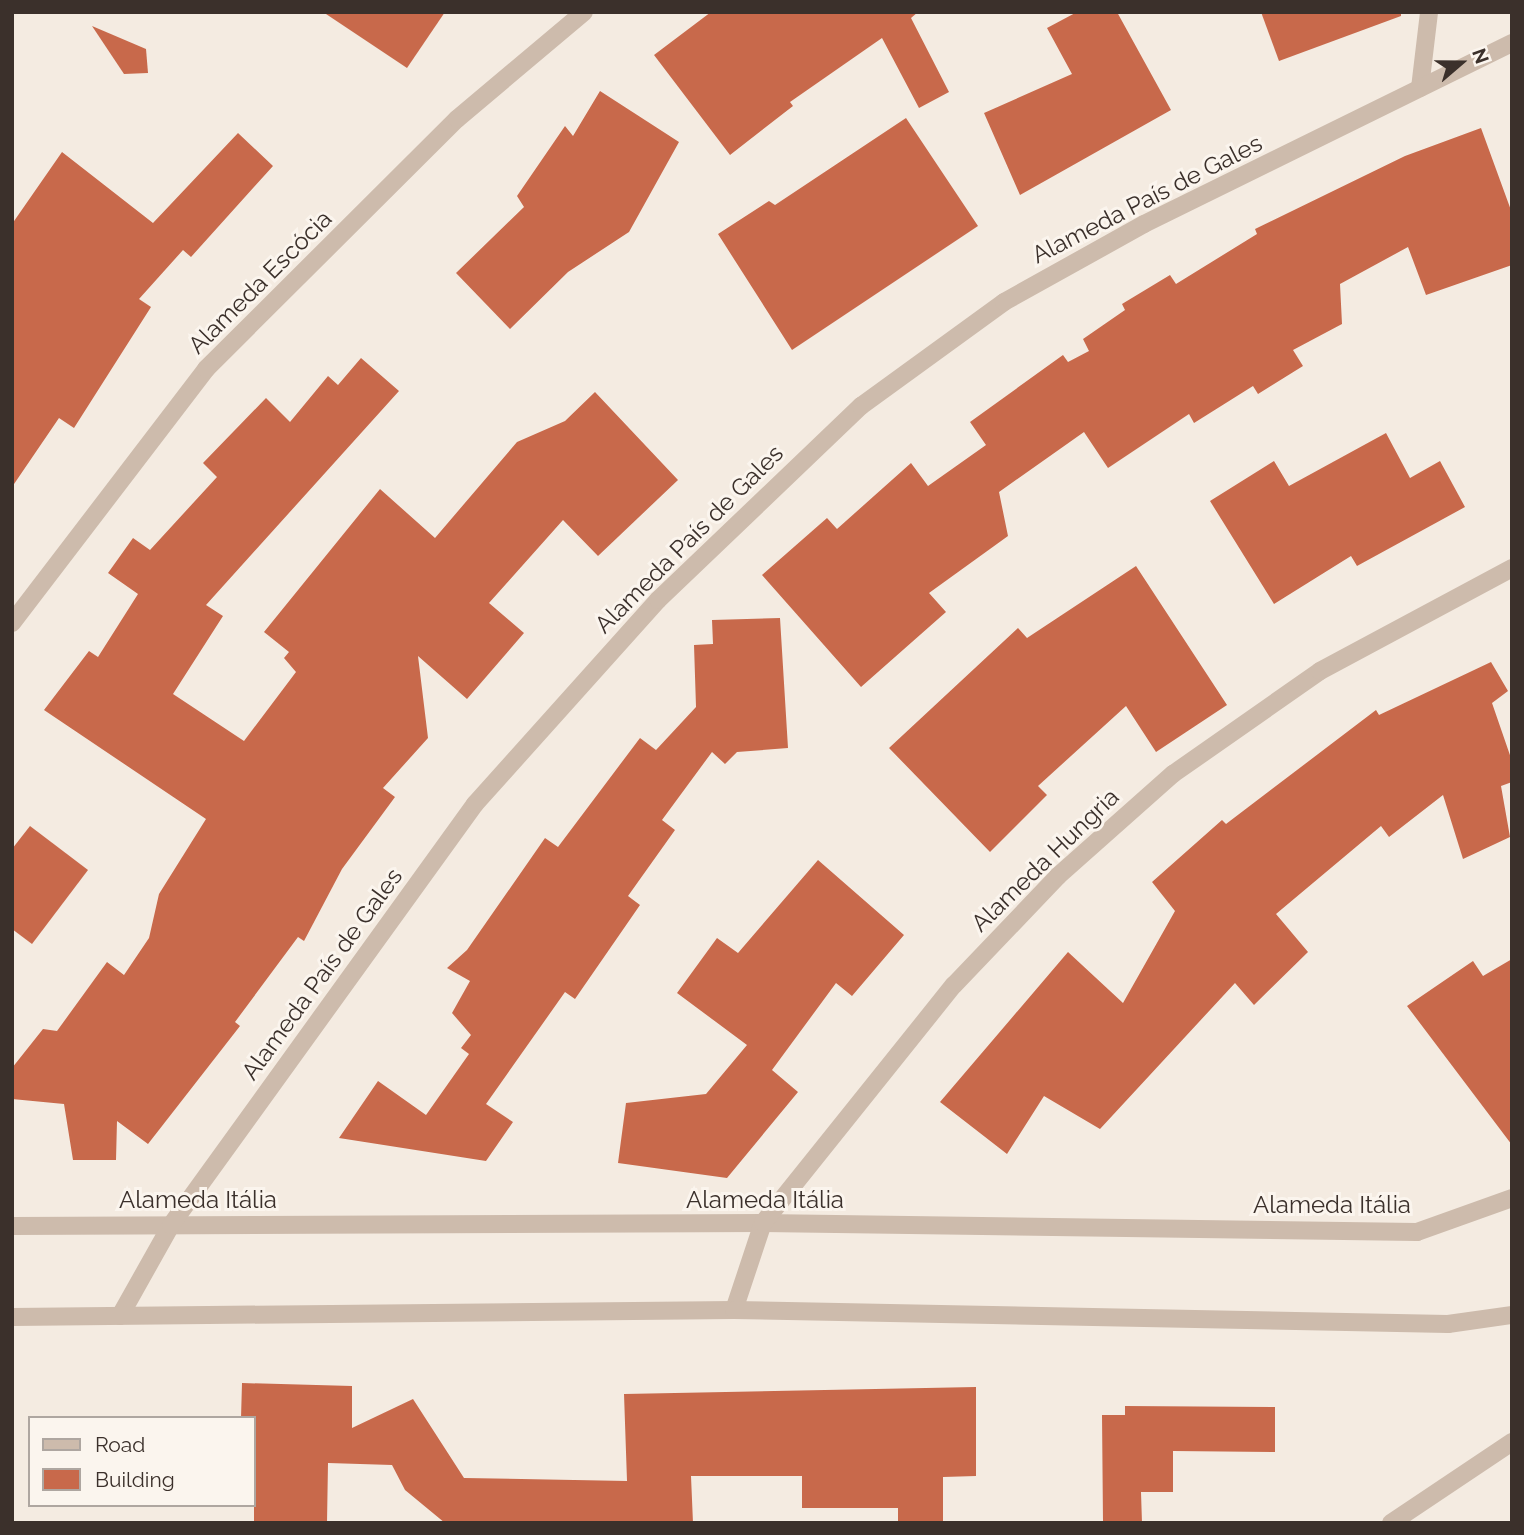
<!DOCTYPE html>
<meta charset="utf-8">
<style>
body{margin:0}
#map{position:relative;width:1524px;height:1535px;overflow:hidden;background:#f4ebe1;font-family:Raleway,sans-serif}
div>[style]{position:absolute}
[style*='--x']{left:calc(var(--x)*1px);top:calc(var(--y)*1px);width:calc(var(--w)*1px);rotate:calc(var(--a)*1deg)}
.building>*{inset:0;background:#c8694b}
.minor>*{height:18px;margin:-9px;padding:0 9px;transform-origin:9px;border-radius:9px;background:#cdbbac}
span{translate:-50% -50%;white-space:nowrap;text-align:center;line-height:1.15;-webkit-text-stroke:6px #fbf5ee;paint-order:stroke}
.street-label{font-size:24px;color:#3b302b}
.frame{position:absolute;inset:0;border:14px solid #3b302b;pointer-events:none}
.legend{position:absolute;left:28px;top:1416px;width:228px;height:91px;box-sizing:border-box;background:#fbf5ee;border:2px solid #aea6a0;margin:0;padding:9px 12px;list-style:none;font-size:21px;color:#3b302b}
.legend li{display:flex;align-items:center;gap:14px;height:35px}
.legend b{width:35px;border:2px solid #aea6a0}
.north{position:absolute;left:1426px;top:28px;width:70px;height:70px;-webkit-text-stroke:5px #fbf5ee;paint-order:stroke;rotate:70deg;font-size:19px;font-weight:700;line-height:28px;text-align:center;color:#3b302b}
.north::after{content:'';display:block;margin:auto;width:24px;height:32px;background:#3b302b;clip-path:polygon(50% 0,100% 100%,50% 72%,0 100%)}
</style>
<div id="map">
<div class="building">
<div style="clip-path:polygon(323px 12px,445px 12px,407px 68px)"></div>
<div style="clip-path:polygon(711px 12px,918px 12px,911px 18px,949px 92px,919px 108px,882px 38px,790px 102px,793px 106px,730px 155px,654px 55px)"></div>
<div style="clip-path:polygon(1077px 12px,1117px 12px,1171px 110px,1020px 195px,984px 113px,1072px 74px,1047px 28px)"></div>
<div style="clip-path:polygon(1261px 12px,1401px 12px,1401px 16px,1279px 61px)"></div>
<div style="clip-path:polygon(92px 26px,146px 49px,148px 73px,124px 74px)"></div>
<div style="clip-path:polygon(600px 91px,679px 142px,629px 232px,568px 272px,510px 329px,456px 273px,524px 207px,517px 196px,565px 126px,573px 136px)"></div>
<div style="clip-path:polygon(906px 118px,978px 226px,792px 350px,718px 234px,769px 201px,775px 205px)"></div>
<div style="clip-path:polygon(1481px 128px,1512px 213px,1512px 265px,1426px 295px,1408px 247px,1340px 284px,1342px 324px,1293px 350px,1303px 366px,1258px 394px,1253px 386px,1194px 423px,1189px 414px,1108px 468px,1084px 432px,999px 492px,1008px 536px,929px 593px,946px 612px,861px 687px,762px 575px,827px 518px,837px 529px,911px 463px,928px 486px,986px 445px,970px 422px,1063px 355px,1068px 362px,1089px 351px,1083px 339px,1125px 310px,1122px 304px,1170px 275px,1176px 284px,1257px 234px,1255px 229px,1405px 156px)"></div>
<div style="clip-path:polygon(238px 133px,273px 166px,191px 257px,183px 250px,139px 299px,151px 307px,74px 428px,59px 418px,12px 487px,12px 224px,62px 152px,153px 223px)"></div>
<div style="clip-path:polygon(361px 358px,399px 391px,206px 605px,223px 616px,173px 694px,244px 741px,296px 672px,284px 658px,289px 652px,264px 632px,380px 489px,435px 538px,517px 442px,565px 421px,595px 392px,678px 480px,598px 556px,563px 520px,489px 603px,524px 633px,467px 699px,418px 656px,428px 738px,383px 788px,395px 797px,342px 869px,304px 941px,298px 937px,235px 1022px,240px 1026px,148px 1144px,117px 1121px,116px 1160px,73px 1160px,64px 1104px,12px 1099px,12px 1068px,43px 1029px,57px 1031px,107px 962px,124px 975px,149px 938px,159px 894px,206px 819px,44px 710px,89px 651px,98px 657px,138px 594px,108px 573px,133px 538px,150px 550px,217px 477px,203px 463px,266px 398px,290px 422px,328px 376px,338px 385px)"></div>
<div style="clip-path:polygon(1386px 433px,1410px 478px,1440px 461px,1465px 507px,1357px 566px,1351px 556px,1274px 604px,1210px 501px,1274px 461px,1289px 486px)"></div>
<div style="clip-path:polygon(1136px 566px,1227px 705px,1156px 752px,1126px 706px,1038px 786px,1047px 795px,990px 852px,889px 748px,1018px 628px,1027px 638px)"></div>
<div style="clip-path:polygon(780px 618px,788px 748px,737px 752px,725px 764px,712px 752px,662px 820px,675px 830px,628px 896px,640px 905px,575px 999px,565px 992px,486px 1104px,513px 1122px,486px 1161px,339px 1138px,378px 1081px,426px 1115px,469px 1054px,461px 1048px,471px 1035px,452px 1013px,470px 981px,447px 968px,467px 950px,545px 838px,558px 847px,640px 738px,656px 750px,696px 707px,694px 645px,713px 644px,712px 620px)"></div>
<div style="clip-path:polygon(1491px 662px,1508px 691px,1492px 703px,1512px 761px,1512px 782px,1501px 786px,1510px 837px,1463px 859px,1443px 795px,1389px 837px,1381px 826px,1276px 914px,1308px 952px,1254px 1005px,1235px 983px,1100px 1129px,1044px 1096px,1007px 1154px,940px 1102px,1068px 952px,1123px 1003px,1175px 911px,1152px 882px,1222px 820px,1226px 824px,1376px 710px,1379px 715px)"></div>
<div style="clip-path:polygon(30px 826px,88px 870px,32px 944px,12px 929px,12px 849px)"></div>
<div style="clip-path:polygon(818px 860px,904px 935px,852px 996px,836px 983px,772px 1070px,798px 1092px,727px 1178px,618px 1163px,626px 1103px,706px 1094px,747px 1045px,677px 993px,717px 938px,738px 953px)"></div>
<div style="clip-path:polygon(1512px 959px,1512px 1145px,1407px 1006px,1473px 961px,1483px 976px)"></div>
<div style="clip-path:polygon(242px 1383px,352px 1386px,352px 1428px,413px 1399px,464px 1478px,627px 1481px,624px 1394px,976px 1387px,976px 1476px,943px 1477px,943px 1521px,898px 1521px,898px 1508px,802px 1508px,802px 1476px,691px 1476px,693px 1523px,445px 1523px,405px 1490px,392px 1465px,328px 1463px,327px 1523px,254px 1523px,254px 1418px,241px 1418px)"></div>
<div style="clip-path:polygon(1125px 1406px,1275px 1407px,1275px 1452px,1173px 1451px,1173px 1492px,1141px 1492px,1142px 1523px,1103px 1523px,1102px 1415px,1125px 1415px)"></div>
</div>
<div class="minor">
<div style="--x:1420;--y:88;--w:77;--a:-83.2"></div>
<div style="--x:12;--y:623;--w:320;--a:-52.6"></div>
<div style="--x:206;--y:369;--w:354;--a:-44.9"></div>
<div style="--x:457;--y:119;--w:166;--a:-40.1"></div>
<div style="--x:12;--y:1226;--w:751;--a:-0.23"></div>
<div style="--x:763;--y:1223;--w:654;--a:0.79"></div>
<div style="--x:1417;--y:1232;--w:101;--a:-19.7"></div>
<div style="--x:734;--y:1310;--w:92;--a:-71.6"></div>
<div style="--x:763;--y:1223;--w:305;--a:-51.3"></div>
<div style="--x:954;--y:985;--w:151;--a:-46.3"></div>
<div style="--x:1058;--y:876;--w:154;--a:-41.6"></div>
<div style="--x:1173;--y:774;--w:179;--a:-35"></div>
<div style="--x:1320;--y:671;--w:218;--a:-28.2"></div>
<div style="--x:120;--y:1316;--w:104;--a:-60.7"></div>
<div style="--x:171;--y:1225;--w:519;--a:-54.17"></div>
<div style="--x:475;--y:804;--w:274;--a:-48.1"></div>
<div style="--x:658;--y:600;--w:281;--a:-43.7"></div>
<div style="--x:861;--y:406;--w:177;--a:-36"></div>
<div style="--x:1004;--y:302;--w:160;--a:-29.1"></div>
<div style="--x:1144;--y:224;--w:410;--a:-26.2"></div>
<div style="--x:12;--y:1317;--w:722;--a:-0.56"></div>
<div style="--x:734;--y:1310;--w:714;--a:1.12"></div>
<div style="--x:1448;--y:1324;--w:65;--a:-8"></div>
<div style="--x:1391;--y:1523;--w:146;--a:-33.8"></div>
</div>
<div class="street-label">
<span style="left:1147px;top:199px;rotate:-27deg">Alameda País de Gales</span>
<span style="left:260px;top:282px;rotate:-45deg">Alameda Escócia</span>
<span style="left:689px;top:539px;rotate:-45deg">Alameda País de Gales</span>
<span style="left:1045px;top:860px;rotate:-44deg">Alameda Hungria</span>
<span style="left:322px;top:974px;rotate:-54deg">Alameda País de Gales</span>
<span style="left:198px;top:1200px">Alameda Itália</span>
<span style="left:765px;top:1200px">Alameda Itália</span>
<span style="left:1332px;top:1205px">Alameda Itália</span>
</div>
<div class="frame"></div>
<ul class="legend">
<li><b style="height:9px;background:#cdbbac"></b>Road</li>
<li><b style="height:19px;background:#c8694b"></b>Building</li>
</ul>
<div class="north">N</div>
</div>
